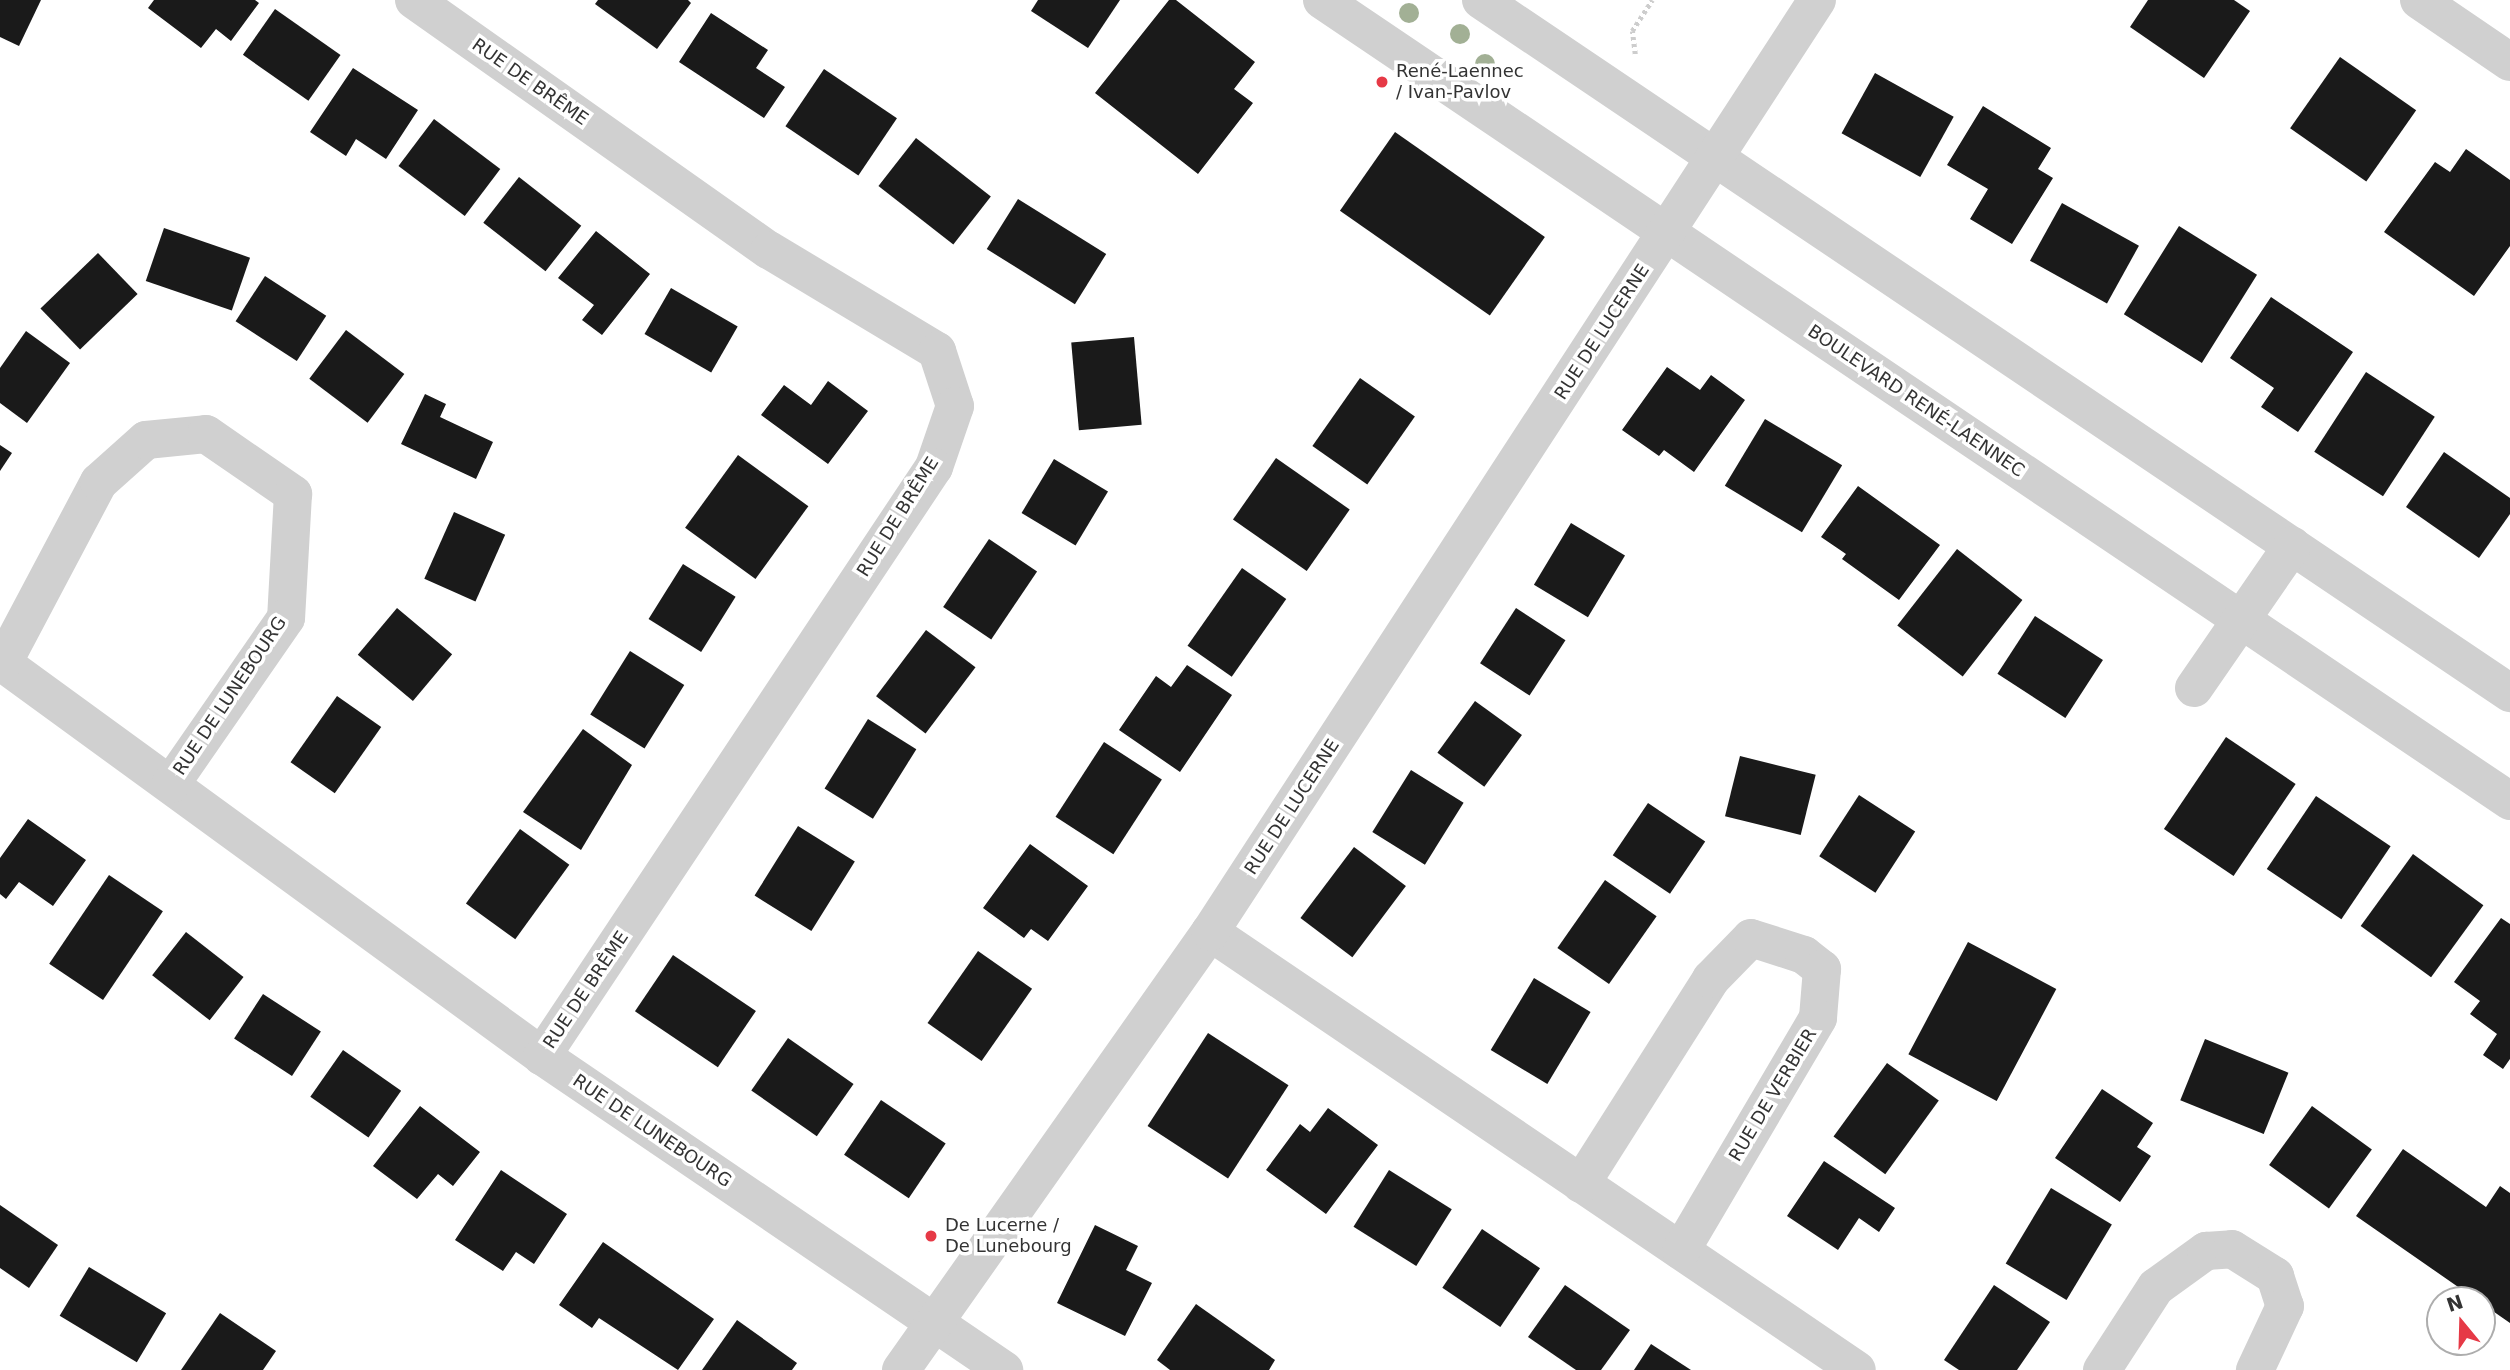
<!DOCTYPE html>
<meta charset="utf-8">
<style>
body{margin:0}
#map{position:relative;width:2510px;height:1370px;overflow:hidden;background:#fff;font-family:"DejaVu Sans",sans-serif}
div>[style]{position:absolute}
[style*='--x']{left:calc(var(--x)*1px);top:calc(var(--y)*1px);width:calc(var(--w)*1px);rotate:calc(var(--a)*1deg)}
.building>*{inset:0;background:#1a1a1a;transform-origin:0 0}
.path>*{height:4.5px;margin-top:-2.25px;transform-origin:0;background:repeating-linear-gradient(90deg,#cdcdcd 0 3.5px,transparent 0 7px)}
.minor>*{height:38px;margin:-19px;padding:0 19px;transform-origin:19px;border-radius:19px;background:#d0d0d0}
.trees>*{width:20px;height:20px;margin:-10px;border-radius:50%;background:#a2b095}
.dots>*{width:19px;height:19px;translate:-50% -50%;box-sizing:border-box;border:4px solid #fff;border-radius:50%}
span{translate:-50% -50%;white-space:nowrap;text-align:center;line-height:1.15;-webkit-text-stroke:7px #fff;paint-order:stroke}
.poi-label{font-size:18px;color:#333}
.left{translate:0 -50%;text-align:left}
.street-label{font-size:18px;color:#333}
.north{position:absolute;left:2426px;top:1286px;width:70px;height:70px;box-sizing:border-box;background:#fff;border:2px solid #adadad;border-radius:50%;rotate:341deg;font-size:19px;font-weight:700;line-height:28px;text-align:center;color:#333}
.north::after{content:'';display:block;margin:auto;width:24px;height:32px;background:#e63946;clip-path:polygon(50% 0,100% 100%,50% 72%,0 100%)}
</style>
<div id="map">
<div class="building">
<div style="clip-path:polygon(0 0,41px 0,19px 46px,0 37px)"></div>
<div style="clip-path:polygon(154px 0,255px 0,259px 3px,231px 41px,216px 29px,201px 48px,148px 8px)"></div>
<div style="clip-path:polygon(598px 0,688px 0,691px 3px,657px 49px,595px 4px)"></div>
<div style="clip-path:polygon(1038px 0,1120px 0,1088px 48px,1031px 11px)"></div>
<div style="clip-path:polygon(1169px 0,1176px 0,1255px 62px,1234px 89px,1253px 103px,1198px 174px,1095px 93px)"></div>
<div style="clip-path:polygon(2148px 0,2234px 0,2250px 11px,2204px 78px,2130px 27px)"></div>
<div style="left:275px;top:9px;width:80px;height:56px;rotate:35deg"></div>
<div style="clip-path:polygon(711px 13px,768px 50px,756px 68px,785px 87px,764px 118px,679px 62px)"></div>
<div style="left:2340px;top:57px;width:93px;height:87px;rotate:35deg"></div>
<div style="clip-path:polygon(353px 68px,418px 110px,386px 159px,356px 139px,346px 156px,310px 132px)"></div>
<div style="left:824px;top:69px;width:88px;height:69px;rotate:34deg"></div>
<div style="left:1875px;top:73px;width:90px;height:69px;rotate:29deg"></div>
<div style="clip-path:polygon(1983px 106px,2051px 148px,2038px 169px,2053px 178px,2012px 244px,1970px 219px,1988px 189px,1947px 165px)"></div>
<div style="left:434px;top:119px;width:83px;height:59px;rotate:37deg"></div>
<div style="left:1395px;top:132px;width:183px;height:96px;rotate:35deg"></div>
<div style="left:916px;top:138px;width:95px;height:61px;rotate:38deg"></div>
<div style="clip-path:polygon(2466px 149px,2510px 180px,2510px 246px,2474px 296px,2384px 232px,2435px 162px,2450px 172px)"></div>
<div style="left:519px;top:177px;width:79px;height:58px;rotate:38deg"></div>
<div style="left:1018px;top:199px;width:104px;height:59px;rotate:32deg"></div>
<div style="left:2062px;top:203px;width:88px;height:66px;rotate:29deg"></div>
<div style="left:2179px;top:226px;width:92px;height:104px;rotate:32deg"></div>
<div style="left:164px;top:228px;width:91px;height:56px;rotate:19deg"></div>
<div style="clip-path:polygon(596px 231px,650px 274px,602px 335px,582px 320px,594px 305px,558px 278px)"></div>
<div style="left:98px;top:253px;width:57px;height:80px;rotate:46deg"></div>
<div style="left:265px;top:276px;width:73px;height:54px;rotate:33deg"></div>
<div style="left:671px;top:288px;width:77px;height:53px;rotate:30deg"></div>
<div style="clip-path:polygon(2271px 297px,2353px 352px,2298px 432px,2261px 407px,2274px 388px,2230px 358px)"></div>
<div style="left:346px;top:330px;width:73px;height:61px;rotate:37deg"></div>
<div style="clip-path:polygon(26px 331px,70px 363px,27px 423px,0 403px,0 368px)"></div>
<div style="left:1134px;top:337px;width:88px;height:63px;rotate:85deg"></div>
<div style="clip-path:polygon(1667px 367px,1700px 390px,1711px 375px,1745px 400px,1694px 472px,1664px 450px,1659px 456px,1622px 430px)"></div>
<div style="left:2366px;top:372px;width:82px;height:95px;rotate:33deg"></div>
<div style="left:1360px;top:378px;width:67px;height:83px;rotate:35deg"></div>
<div style="clip-path:polygon(828px 381px,868px 411px,828px 464px,761px 415px,784px 385px,811px 405px)"></div>
<div style="clip-path:polygon(425px 394px,446px 404px,440px 417px,493px 442px,476px 479px,401px 444px)"></div>
<div style="left:1765px;top:419px;width:90px;height:78px;rotate:31deg"></div>
<div style="clip-path:polygon(0 445px,12px 453px,0 471px)"></div>
<div style="clip-path:polygon(2444px 452px,2510px 498px,2510px 514px,2479px 558px,2406px 507px)"></div>
<div style="left:738px;top:455px;width:87px;height:90px;rotate:36deg"></div>
<div style="left:1276px;top:458px;width:90px;height:75px;rotate:35deg"></div>
<div style="left:1054px;top:459px;width:63px;height:63px;rotate:31deg"></div>
<div style="clip-path:polygon(1858px 486px,1940px 545px,1899px 600px,1842px 559px,1846px 554px,1821px 537px)"></div>
<div style="left:454px;top:512px;width:56px;height:73px;rotate:24deg"></div>
<div style="left:1571px;top:523px;width:63px;height:72px;rotate:31deg"></div>
<div style="left:989px;top:539px;width:58px;height:82px;rotate:34deg"></div>
<div style="left:1957px;top:549px;width:83px;height:97px;rotate:38deg"></div>
<div style="left:683px;top:564px;width:62px;height:65px;rotate:32deg"></div>
<div style="left:1242px;top:568px;width:54px;height:95px;rotate:35deg"></div>
<div style="left:397px;top:608px;width:72px;height:61px;rotate:40deg"></div>
<div style="left:1516px;top:608px;width:59px;height:66px;rotate:33deg"></div>
<div style="left:2035px;top:616px;width:81px;height:69px;rotate:33deg"></div>
<div style="left:926px;top:630px;width:62px;height:83px;rotate:37deg"></div>
<div style="left:630px;top:651px;width:64px;height:75px;rotate:32deg"></div>
<div style="clip-path:polygon(1187px 665px,1232px 695px,1180px 772px,1119px 730px,1156px 676px,1171px 687px)"></div>
<div style="left:337px;top:696px;width:54px;height:81px;rotate:35deg"></div>
<div style="left:1475px;top:701px;width:58px;height:64px;rotate:36deg"></div>
<div style="left:868px;top:719px;width:57px;height:82px;rotate:32deg"></div>
<div style="clip-path:polygon(583px 729px,632px 765px,581px 850px,523px 812px)"></div>
<div style="left:2226px;top:737px;width:84px;height:111px;rotate:34deg"></div>
<div style="left:1104px;top:742px;width:69px;height:89px;rotate:33deg"></div>
<div style="left:1740px;top:756px;width:78px;height:62px;rotate:14deg"></div>
<div style="left:1411px;top:770px;width:62px;height:73px;rotate:32deg"></div>
<div style="left:1859px;top:795px;width:67px;height:73px;rotate:33deg"></div>
<div style="left:2316px;top:796px;width:90px;height:88px;rotate:34deg"></div>
<div style="left:1648px;top:803px;width:69px;height:63px;rotate:34deg"></div>
<div style="clip-path:polygon(28px 819px,86px 860px,53px 906px,19px 882px,6px 899px,0 894px,0 858px)"></div>
<div style="left:798px;top:826px;width:67px;height:82px;rotate:32deg"></div>
<div style="left:520px;top:829px;width:61px;height:92px;rotate:36deg"></div>
<div style="clip-path:polygon(1030px 844px,1088px 886px,1048px 941px,1031px 929px,1024px 938px,983px 908px)"></div>
<div style="left:1354px;top:847px;width:65px;height:89px;rotate:37deg"></div>
<div style="left:2413px;top:854px;width:87px;height:89px;rotate:36deg"></div>
<div style="left:109px;top:875px;width:65px;height:107px;rotate:34deg"></div>
<div style="left:1605px;top:880px;width:63px;height:83px;rotate:35deg"></div>
<div style="clip-path:polygon(2501px 918px,2510px 924px,2510px 1059px,2503px 1069px,2483px 1055px,2497px 1034px,2470px 1014px,2480px 1001px,2454px 982px)"></div>
<div style="left:186px;top:932px;width:73px;height:55px;rotate:38deg"></div>
<div style="left:1968px;top:942px;width:100px;height:127px;rotate:28deg"></div>
<div style="left:978px;top:951px;width:66px;height:88px;rotate:35deg"></div>
<div style="left:673px;top:955px;width:100px;height:68px;rotate:34deg"></div>
<div style="left:1534px;top:978px;width:66px;height:84px;rotate:31deg"></div>
<div style="left:263px;top:994px;width:69px;height:53px;rotate:33deg"></div>
<div style="left:1208px;top:1033px;width:96px;height:111px;rotate:33deg"></div>
<div style="left:788px;top:1038px;width:80px;height:64px;rotate:35deg"></div>
<div style="left:2205px;top:1039px;width:90px;height:66px;rotate:22deg"></div>
<div style="left:343px;top:1050px;width:71px;height:57px;rotate:35deg"></div>
<div style="left:1887px;top:1063px;width:64px;height:91px;rotate:36deg"></div>
<div style="clip-path:polygon(2102px 1089px,2153px 1123px,2137px 1147px,2151px 1156px,2120px 1202px,2055px 1158px)"></div>
<div style="left:881px;top:1100px;width:78px;height:66px;rotate:34deg"></div>
<div style="clip-path:polygon(420px 1106px,480px 1152px,453px 1186px,438px 1174px,417px 1199px,373px 1166px)"></div>
<div style="left:2312px;top:1106px;width:74px;height:73px;rotate:36deg"></div>
<div style="clip-path:polygon(1328px 1108px,1378px 1145px,1326px 1214px,1266px 1170px,1300px 1124px,1310px 1132px)"></div>
<div style="clip-path:polygon(2403px 1149px,2486px 1207px,2500px 1186px,2510px 1193px,2510px 1323px,2356px 1216px)"></div>
<div style="clip-path:polygon(1824px 1161px,1895px 1208px,1879px 1232px,1859px 1218px,1838px 1250px,1787px 1216px)"></div>
<div style="clip-path:polygon(501px 1170px,567px 1214px,534px 1264px,516px 1252px,503px 1271px,455px 1240px)"></div>
<div style="left:1389px;top:1170px;width:74px;height:67px;rotate:32deg"></div>
<div style="left:2051px;top:1188px;width:71px;height:88px;rotate:31deg"></div>
<div style="clip-path:polygon(0 1205px,58px 1245px,29px 1288px,0 1268px)"></div>
<div style="clip-path:polygon(1095px 1225px,1138px 1246px,1126px 1270px,1152px 1283px,1125px 1336px,1057px 1303px)"></div>
<div style="left:1482px;top:1229px;width:70px;height:71px;rotate:34deg"></div>
<div style="clip-path:polygon(603px 1242px,714px 1319px,678px 1370px,599px 1318px,592px 1328px,559px 1305px)"></div>
<div style="left:89px;top:1267px;width:90px;height:57px;rotate:31deg"></div>
<div style="clip-path:polygon(1565px 1285px,1630px 1330px,1601px 1370px,1576px 1370px,1528px 1337px)"></div>
<div style="clip-path:polygon(1994px 1285px,2050px 1322px,2017px 1370px,1959px 1370px,1944px 1360px)"></div>
<div style="clip-path:polygon(1196px 1304px,1275px 1360px,1269px 1370px,1170px 1370px,1157px 1360px)"></div>
<div style="clip-path:polygon(220px 1313px,276px 1351px,263px 1370px,181px 1370px)"></div>
<div style="clip-path:polygon(737px 1320px,797px 1363px,792px 1370px,702px 1370px)"></div>
<div style="clip-path:polygon(1651px 1344px,1691px 1370px,1634px 1370px)"></div>
</div>
<div class="path">
<div style="--x:1635;--y:54;--w:23;--a:-97"></div>
<div style="--x:1632;--y:31;--w:37;--a:-57"></div>
</div>
<div class="minor">
<div style="--x:414;--y:0;--w:434;--a:35.2"></div>
<div style="--x:769;--y:250;--w:196;--a:31"></div>
<div style="--x:937;--y:351;--w:58;--a:71.9"></div>
<div style="--x:955;--y:406;--w:65;--a:109"></div>
<div style="--x:934;--y:467;--w:708;--a:123.65"></div>
<div style="--x:1322;--y:0;--w:1433;--a:33.99"></div>
<div style="--x:1481;--y:0;--w:1241;--a:33.96"></div>
<div style="--x:2419;--y:0;--w:110;--a:34.3"></div>
<div style="--x:0;--y:661;--w:671;--a:36.08"></div>
<div style="--x:542;--y:1056;--w:559;--a:34.2"></div>
<div style="--x:3;--y:663;--w:205;--a:-62.1"></div>
<div style="--x:99;--y:482;--w:63;--a:-41.8"></div>
<div style="--x:146;--y:440;--w:60;--a:-5.7"></div>
<div style="--x:206;--y:434;--w:106;--a:34.6"></div>
<div style="--x:293;--y:494;--w:124;--a:93.2"></div>
<div style="--x:286;--y:618;--w:202;--a:124.7"></div>
<div style="--x:2194;--y:688;--w:173;--a:-55.4"></div>
<div style="--x:1210;--y:932;--w:781;--a:34.1"></div>
<div style="--x:1581;--y:1184;--w:243;--a:-57.6"></div>
<div style="--x:1711;--y:979;--w:57;--a:-45.7"></div>
<div style="--x:1751;--y:938;--w:56;--a:17.8"></div>
<div style="--x:1804;--y:955;--w:23;--a:38"></div>
<div style="--x:1822;--y:969;--w:49;--a:94.7"></div>
<div style="--x:1818;--y:1018;--w:270;--a:120.5"></div>
<div style="--x:901;--y:1370;--w:536;--a:-54.8"></div>
<div style="--x:1210;--y:932;--w:1112;--a:-56.92"></div>
<div style="--x:2102;--y:1370;--w:99;--a:-57"></div>
<div style="--x:2156;--y:1287;--w:62;--a:-35.8"></div>
<div style="--x:2206;--y:1251;--w:26;--a:-4"></div>
<div style="--x:2232;--y:1249;--w:51;--a:32.1"></div>
<div style="--x:2275;--y:1276;--w:32;--a:72"></div>
<div style="--x:2285;--y:1306;--w:71;--a:115.1"></div>
</div>
<div class="trees">
<div style="left:1409px;top:13px"></div>
<div style="left:1460px;top:34px"></div>
<div style="left:1485px;top:64px"></div>
</div>
<div class="dots">
<div style="left:1382px;top:82px;background:#e63946"></div>
<div style="left:931px;top:1236px;background:#e63946"></div>
</div>
<div class="poi-label">
<span class="left" style="left:1396px;top:82px">René-Laennec<br>/ Ivan-Pavlov</span>
<span class="left" style="left:945px;top:1236px">De Lucerne /<br>De Lunebourg</span>
</div>
<div class="street-label">
<span style="left:530px;top:82px;rotate:35deg">RUE DE BRÊME</span>
<span style="left:1602px;top:332px;rotate:-57deg">RUE DE LUCERNE</span>
<span style="left:1916px;top:401px;rotate:34deg">BOULEVARD RENÉ-LAENNEC</span>
<span style="left:898px;top:517px;rotate:-58deg">RUE DE BRÊME</span>
<span style="left:230px;top:696px;rotate:-56deg">RUE DE LUNEBOURG</span>
<span style="left:1292px;top:807px;rotate:-57deg">RUE DE LUCERNE</span>
<span style="left:586px;top:990px;rotate:-56deg">RUE DE BRÊME</span>
<span style="left:1773px;top:1095px;rotate:-59deg">RUE DE VERBIER</span>
<span style="left:652px;top:1131px;rotate:34deg">RUE DE LUNEBOURG</span>
</div>
<div class="north">N</div>
</div>
